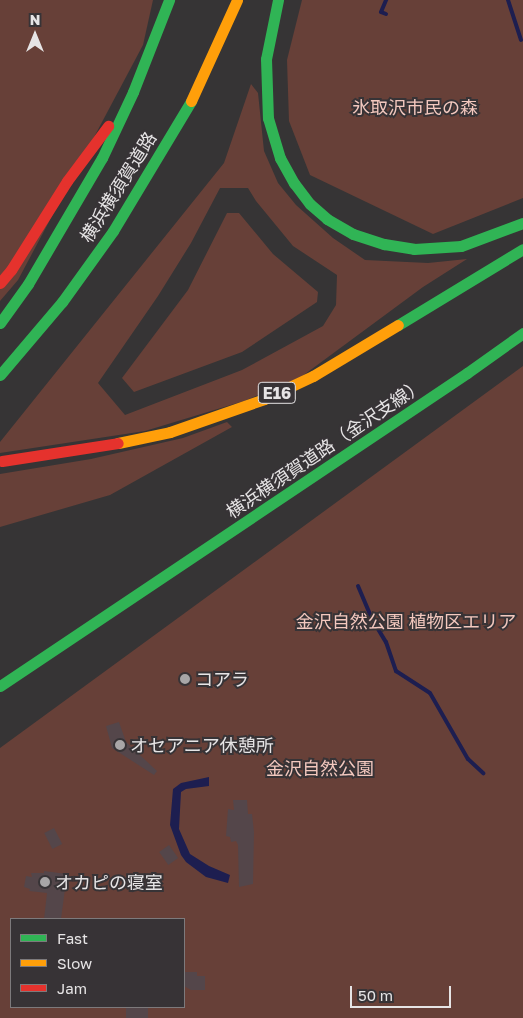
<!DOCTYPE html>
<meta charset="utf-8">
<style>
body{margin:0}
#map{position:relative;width:523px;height:1018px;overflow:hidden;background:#363435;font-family:"Golos Text","Noto Sans JP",sans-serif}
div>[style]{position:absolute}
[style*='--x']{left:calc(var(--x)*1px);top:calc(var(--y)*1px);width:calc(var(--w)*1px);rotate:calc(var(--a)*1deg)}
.green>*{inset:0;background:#674038}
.water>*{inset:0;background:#1d1e50}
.stream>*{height:4px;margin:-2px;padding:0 2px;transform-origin:2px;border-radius:2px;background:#1d1e50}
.building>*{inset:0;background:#54464a;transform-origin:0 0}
.fast>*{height:11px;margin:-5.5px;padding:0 5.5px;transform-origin:5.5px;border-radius:5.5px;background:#30b455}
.slow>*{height:11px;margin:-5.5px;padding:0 5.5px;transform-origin:5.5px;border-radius:5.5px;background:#ff9f0a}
.jam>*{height:11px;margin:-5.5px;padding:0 5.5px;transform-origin:5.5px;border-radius:5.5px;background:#e5322d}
.dots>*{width:14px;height:14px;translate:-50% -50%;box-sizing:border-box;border:2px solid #373336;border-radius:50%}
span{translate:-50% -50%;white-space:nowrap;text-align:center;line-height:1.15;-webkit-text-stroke:4px #373336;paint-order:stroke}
.shield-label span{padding:1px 4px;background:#373336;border:1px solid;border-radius:4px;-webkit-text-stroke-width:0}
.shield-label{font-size:16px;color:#e6e4e5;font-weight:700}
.park-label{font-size:18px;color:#f3c8be}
.street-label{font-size:18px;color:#e6e4e5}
.poi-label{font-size:18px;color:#e6e4e5}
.left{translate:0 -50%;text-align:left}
.legend{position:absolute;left:10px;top:918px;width:175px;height:90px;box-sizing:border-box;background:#373336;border:1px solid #7d7a7c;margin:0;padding:6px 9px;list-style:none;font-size:15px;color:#e6e4e5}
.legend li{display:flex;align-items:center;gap:10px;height:25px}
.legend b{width:25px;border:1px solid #7d7a7c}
.north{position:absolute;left:10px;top:10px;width:50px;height:50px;-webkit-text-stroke:4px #373336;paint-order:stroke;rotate:0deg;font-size:14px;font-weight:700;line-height:20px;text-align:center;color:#e6e4e5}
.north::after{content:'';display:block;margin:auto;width:18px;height:22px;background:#e6e4e5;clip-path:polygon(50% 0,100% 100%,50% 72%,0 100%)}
.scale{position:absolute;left:350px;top:986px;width:101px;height:22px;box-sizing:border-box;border:2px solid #e6e4e5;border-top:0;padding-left:6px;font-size:15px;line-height:18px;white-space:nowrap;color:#e6e4e5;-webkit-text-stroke:4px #373336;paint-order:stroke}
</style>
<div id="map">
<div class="green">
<div style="clip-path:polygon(0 0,153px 0,143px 45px,18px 280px,0 301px)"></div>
<div style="clip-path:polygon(302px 0,523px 0,523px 198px,433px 234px,310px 175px,289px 121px,287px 60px)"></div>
<div style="clip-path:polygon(evenodd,251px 84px,258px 93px,264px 151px,278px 183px,296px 205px,333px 238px,365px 260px,428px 263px,467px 259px,423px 287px,301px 377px,244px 401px,145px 431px,0 453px,0 442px,224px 163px,251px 84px,220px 188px,248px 188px,256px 201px,293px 246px,337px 275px,336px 305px,323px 326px,242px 370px,125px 415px,98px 383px,158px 296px,191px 243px,220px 188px)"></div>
<div style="clip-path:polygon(227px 213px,239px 213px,273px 254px,318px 292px,317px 302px,242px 352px,134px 392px,122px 378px,188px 290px)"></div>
<div style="clip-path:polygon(evenodd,523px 366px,523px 1018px,0 1018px,0 748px,523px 366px,11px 919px,184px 919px,184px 1007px,11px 1007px,11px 919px)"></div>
<div style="clip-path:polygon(227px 422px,232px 427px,110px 495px,0 527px,0 474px,91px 459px,183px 438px)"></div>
</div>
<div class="water">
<div style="clip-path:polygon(209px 777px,209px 786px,186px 789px,181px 792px,179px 829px,190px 854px,209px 866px,230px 875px,228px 883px,206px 877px,186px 862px,181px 855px,170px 825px,173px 789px,181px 783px)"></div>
</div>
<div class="stream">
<div style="--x:508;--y:0;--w:42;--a:72"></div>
<div style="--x:386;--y:14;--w:5;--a:-158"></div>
<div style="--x:381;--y:12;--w:13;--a:-67"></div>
<div style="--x:358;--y:586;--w:36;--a:67"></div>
<div style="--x:372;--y:619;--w:27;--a:59"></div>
<div style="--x:386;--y:642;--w:31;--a:71"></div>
<div style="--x:396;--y:671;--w:40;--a:32.9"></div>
<div style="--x:430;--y:693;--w:76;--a:60.1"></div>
<div style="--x:468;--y:759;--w:21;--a:43"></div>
</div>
<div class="building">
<div style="clip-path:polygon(119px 722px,126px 742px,157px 771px,154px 775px,112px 748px,106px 726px)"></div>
<div style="clip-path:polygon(233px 800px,247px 800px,248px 814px,252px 814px,254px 832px,253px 884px,239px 887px,238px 845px,236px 841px,231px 842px,230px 837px,226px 836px,228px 809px,234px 810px)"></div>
<div style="left:54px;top:828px;width:18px;height:11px;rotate:63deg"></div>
<div style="left:169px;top:845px;width:16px;height:12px;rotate:55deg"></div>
<div style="clip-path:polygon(44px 871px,67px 874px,61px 919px,44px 919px,47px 893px,29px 891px,30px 889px,24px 887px,26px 876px,32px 877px,31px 873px,44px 873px)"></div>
<div style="clip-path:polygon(184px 972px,197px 972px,197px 976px,205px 976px,205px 990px,191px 990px,184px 986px)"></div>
<div style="left:126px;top:1007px;width:22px;height:11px"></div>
</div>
<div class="fast">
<div style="--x:278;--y:0;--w:60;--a:101.5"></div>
<div style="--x:266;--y:59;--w:59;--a:88.1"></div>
<div style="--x:268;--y:118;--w:42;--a:73.3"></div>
<div style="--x:280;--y:158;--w:29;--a:61"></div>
<div style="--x:294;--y:183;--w:26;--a:53"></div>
<div style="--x:310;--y:204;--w:23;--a:41"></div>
<div style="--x:327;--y:219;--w:30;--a:30"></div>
<div style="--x:353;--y:234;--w:33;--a:18"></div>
<div style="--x:384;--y:244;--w:30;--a:9"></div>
<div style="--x:414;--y:249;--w:47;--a:-3.7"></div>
<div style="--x:461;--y:246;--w:66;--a:-20.4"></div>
<div style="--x:0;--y:323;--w:48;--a:-54.3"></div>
<div style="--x:28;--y:284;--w:146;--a:-59.6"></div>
<div style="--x:102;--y:158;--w:73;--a:-64.8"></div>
<div style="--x:133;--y:92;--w:99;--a:-68.6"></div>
<div style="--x:398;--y:325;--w:146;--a:-31.3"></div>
<div style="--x:0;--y:375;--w:96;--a:-49.7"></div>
<div style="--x:62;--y:302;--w:87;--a:-54.3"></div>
<div style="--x:113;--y:231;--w:152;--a:-59"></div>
<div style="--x:0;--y:686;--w:562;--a:-33.83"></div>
<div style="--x:467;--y:373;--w:69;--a:-35.5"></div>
</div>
<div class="slow">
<div style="--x:191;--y:101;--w:111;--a:-65.5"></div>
<div style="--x:118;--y:443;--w:53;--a:-11.9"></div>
<div style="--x:170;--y:432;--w:100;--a:-19.3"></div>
<div style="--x:264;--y:399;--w:54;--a:-25.1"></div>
<div style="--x:313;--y:376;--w:99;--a:-31"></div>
</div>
<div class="jam">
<div style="--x:0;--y:283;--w:17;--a:-50"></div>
<div style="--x:11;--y:270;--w:105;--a:-57.8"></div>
<div style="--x:67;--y:181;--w:69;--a:-53.3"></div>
<div style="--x:2;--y:461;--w:117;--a:-8.8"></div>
</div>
<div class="dots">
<div style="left:185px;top:679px;background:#a8a6a7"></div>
<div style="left:120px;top:745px;background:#a8a6a7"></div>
<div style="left:45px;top:882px;background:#a8a6a7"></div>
</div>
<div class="shield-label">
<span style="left:277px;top:393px">E16</span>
</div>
<div class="park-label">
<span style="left:415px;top:107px">氷取沢市民の森</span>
<span style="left:406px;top:621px">金沢自然公園 植物区エリア</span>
<span style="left:320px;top:768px">金沢自然公園</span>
</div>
<div class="street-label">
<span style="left:118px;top:187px;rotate:-58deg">横浜横須賀道路</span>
<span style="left:325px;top:448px;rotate:-34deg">横浜横須賀道路（金沢支線）</span>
</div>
<div class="poi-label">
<span class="left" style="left:195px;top:679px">コアラ</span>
<span class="left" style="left:130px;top:745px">オセアニア休憩所</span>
<span class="left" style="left:55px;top:882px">オカピの寝室</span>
</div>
<ul class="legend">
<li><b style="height:6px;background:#30b455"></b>Fast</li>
<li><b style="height:6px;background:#ff9f0a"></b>Slow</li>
<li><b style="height:6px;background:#e5322d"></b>Jam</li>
</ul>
<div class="north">N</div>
<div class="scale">50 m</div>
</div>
